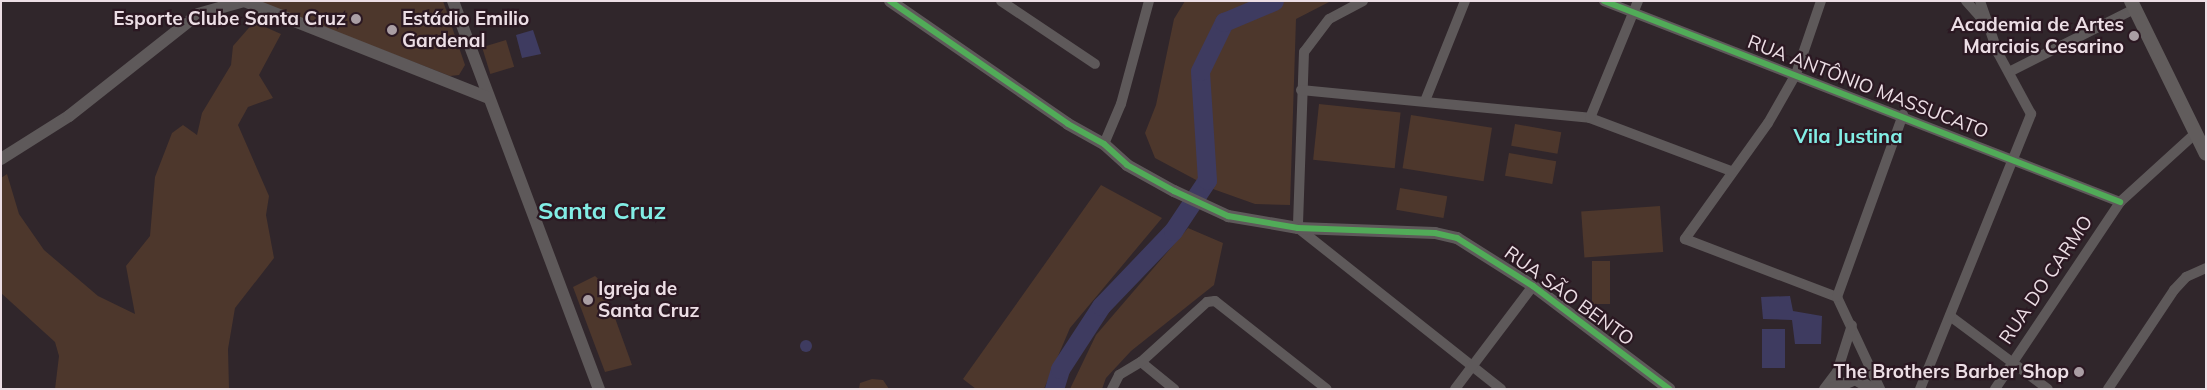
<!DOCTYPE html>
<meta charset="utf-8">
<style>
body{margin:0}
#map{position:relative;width:2207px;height:390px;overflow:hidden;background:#30262b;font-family:Mulish,sans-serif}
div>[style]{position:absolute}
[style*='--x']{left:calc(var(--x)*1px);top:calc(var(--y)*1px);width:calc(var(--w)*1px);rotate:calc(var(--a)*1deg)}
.green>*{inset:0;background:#4d372c;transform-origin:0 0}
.water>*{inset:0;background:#3e3b60;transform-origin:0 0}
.round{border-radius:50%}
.river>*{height:19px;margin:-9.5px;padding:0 9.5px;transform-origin:9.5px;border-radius:9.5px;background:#3e3b60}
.minor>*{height:10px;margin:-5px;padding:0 5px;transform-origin:5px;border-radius:5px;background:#5e595a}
.tertiary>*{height:12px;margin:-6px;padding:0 6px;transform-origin:6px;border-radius:6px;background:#5e595a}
.secondary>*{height:14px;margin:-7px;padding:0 7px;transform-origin:7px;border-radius:7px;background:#615c5c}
.cycleway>*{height:6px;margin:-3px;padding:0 3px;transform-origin:3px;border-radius:3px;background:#51ab58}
.dots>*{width:14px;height:14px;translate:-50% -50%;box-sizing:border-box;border:2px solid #2b1822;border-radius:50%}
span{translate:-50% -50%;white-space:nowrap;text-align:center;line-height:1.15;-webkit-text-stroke:4.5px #2b1822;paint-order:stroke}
.poi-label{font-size:19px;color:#ecdee5;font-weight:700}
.right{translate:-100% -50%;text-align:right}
.left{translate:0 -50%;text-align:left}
.street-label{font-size:19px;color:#ecdee5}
.neighbourhood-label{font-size:20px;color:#82ede5;font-weight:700}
.district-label{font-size:24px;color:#82ede5;font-weight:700}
.frame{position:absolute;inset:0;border:2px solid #ecdee5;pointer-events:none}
</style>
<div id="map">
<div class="green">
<div style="clip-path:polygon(256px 1px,443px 1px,465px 65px,459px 75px,450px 76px)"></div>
<div style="clip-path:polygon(1185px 1px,1331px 1px,1296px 19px,1290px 205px,1255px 204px,1213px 189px,1155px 158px,1145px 133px,1156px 105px,1174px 19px)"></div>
<div style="clip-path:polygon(254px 22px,281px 34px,259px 75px,273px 98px,248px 107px,238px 125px,269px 196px,266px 215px,274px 258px,235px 308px,228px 349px,229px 389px,55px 389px,59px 356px,55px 342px,1px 293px,1px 178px,7px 174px,19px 214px,44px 250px,98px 296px,135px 314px,126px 266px,150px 236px,155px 177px,172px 133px,183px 125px,197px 135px,202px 113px,231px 65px,233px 46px)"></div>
<div style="left:506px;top:40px;width:28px;height:25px;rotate:73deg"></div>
<div style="left:1319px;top:104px;width:82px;height:56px;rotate:6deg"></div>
<div style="left:1411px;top:115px;width:82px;height:54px;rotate:9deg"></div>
<div style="left:1515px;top:124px;width:47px;height:22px;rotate:10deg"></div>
<div style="left:1509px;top:153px;width:48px;height:23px;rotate:10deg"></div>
<div style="clip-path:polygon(1101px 185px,1162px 218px,1070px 328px,1044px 389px,976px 389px,963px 379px)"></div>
<div style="left:1400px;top:188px;width:48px;height:22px;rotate:10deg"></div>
<div style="left:1660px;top:206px;width:46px;height:79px;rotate:86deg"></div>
<div style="clip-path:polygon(1188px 228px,1223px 243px,1214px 285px,1131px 351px,1106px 378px,1102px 389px,1070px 389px,1096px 335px)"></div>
<div style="left:1592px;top:261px;width:18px;height:43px"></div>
<div style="clip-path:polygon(595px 276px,602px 282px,632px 365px,605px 372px,573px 287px)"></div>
<div style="clip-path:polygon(872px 379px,883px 380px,889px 389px,859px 389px,860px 383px)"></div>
</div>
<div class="water">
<div style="clip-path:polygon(533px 30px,541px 54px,522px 58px,516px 35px)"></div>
<div style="clip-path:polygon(1790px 296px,1793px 311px,1822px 316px,1821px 344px,1795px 344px,1792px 320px,1763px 319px,1761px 297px)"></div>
<div style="left:1762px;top:329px;width:23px;height:39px"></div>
<div class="round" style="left:800px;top:340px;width:12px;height:12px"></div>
</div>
<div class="river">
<div style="--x:1054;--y:389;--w:21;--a:-73"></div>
<div style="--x:1060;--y:369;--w:75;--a:-56.9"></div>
<div style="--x:1101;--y:306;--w:104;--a:-46.2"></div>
<div style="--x:1173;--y:231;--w:61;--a:-56.3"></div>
<div style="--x:1207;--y:180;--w:109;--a:-93.7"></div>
<div style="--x:1200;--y:71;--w:55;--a:-63.9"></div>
<div style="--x:1224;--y:22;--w:54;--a:-22.8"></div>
</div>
<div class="minor">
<div style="--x:1001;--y:1;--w:113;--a:33.8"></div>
<div style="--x:1363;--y:1;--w:38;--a:152"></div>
<div style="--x:1329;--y:19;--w:41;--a:127.1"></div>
<div style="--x:1304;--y:52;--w:176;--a:92"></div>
<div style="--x:1298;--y:228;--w:259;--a:38.4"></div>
<div style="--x:1604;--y:1;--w:554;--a:21.28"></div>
<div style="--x:1821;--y:1;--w:77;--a:108.9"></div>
<div style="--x:1796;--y:74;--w:56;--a:119.7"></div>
<div style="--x:1768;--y:123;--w:143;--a:125.6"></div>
<div style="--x:1685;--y:239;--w:163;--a:20.9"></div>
<div style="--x:1837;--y:297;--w:102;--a:64.9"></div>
<div style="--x:1966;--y:1;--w:25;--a:48"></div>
<div style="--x:2009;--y:72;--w:140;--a:-26.7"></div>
<div style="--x:1301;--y:90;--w:290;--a:5.5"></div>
<div style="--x:1590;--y:118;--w:151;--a:20.6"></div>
<div style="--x:1425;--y:101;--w:108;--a:-68.2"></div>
<div style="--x:1590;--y:118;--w:126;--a:-67.7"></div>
<div style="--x:1104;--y:144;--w:43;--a:-67"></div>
<div style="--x:1121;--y:104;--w:107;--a:-74.8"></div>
<div style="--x:1837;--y:297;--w:194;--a:-70.1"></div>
<div style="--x:1950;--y:316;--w:122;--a:36.7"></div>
<div style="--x:1141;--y:362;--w:43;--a:39.3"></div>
<div style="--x:1112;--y:389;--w:16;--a:-63"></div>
<div style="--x:1119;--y:375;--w:26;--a:-31"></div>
<div style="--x:1141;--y:362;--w:89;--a:-42.3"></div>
<div style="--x:1207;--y:302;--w:8;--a:-7"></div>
<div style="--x:1215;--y:301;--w:142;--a:38.2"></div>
<div style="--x:1455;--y:389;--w:129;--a:-52.9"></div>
<div style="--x:1824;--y:389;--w:21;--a:-53"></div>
<div style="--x:1837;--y:372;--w:49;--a:-72.3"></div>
<div style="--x:1920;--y:389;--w:297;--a:-68"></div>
<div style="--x:2031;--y:114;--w:69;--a:-118.4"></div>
<div style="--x:1998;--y:53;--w:55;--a:-109.1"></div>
<div style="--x:1995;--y:389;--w:225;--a:-56.2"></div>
<div style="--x:2120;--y:202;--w:104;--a:-42.3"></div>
<div style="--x:2108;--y:389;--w:119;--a:-56.3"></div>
<div style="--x:2174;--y:290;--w:18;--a:-47"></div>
<div style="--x:2186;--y:277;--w:22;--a:-24"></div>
</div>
<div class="tertiary">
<div style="--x:453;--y:1;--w:415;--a:69.4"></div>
<div style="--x:890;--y:1;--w:216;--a:34.6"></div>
<div style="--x:1068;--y:124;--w:41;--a:29.1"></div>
<div style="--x:1104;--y:144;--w:31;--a:42"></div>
<div style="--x:1127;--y:165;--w:54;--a:29"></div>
<div style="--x:1174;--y:191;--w:60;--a:24.8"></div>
<div style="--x:1228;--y:216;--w:71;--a:9.7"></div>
<div style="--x:1298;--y:228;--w:137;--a:2.1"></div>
<div style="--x:1435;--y:233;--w:23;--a:13"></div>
<div style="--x:1457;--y:238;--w:90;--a:32.3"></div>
<div style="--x:1533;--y:286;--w:171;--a:37.1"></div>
<div style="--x:1;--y:159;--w:80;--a:-32.3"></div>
<div style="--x:69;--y:116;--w:164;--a:-38.3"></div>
<div style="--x:198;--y:14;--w:48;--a:-15.8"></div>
<div style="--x:244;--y:1;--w:261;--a:21.6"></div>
<div style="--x:1832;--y:389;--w:25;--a:-23"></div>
<div style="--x:1855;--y:379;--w:20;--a:30"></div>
</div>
<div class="secondary">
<div style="--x:2131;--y:1;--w:170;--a:63.9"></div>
</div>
<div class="cycleway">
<div style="--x:890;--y:1;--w:216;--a:34.6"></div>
<div style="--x:1068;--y:124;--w:41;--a:29.1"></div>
<div style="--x:1104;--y:144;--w:31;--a:42"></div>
<div style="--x:1127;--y:165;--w:54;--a:29"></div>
<div style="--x:1174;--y:191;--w:60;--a:24.8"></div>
<div style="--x:1228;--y:216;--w:71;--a:9.7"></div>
<div style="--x:1298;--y:228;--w:137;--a:2.1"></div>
<div style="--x:1435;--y:233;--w:23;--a:13"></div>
<div style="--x:1457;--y:238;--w:90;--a:32.3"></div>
<div style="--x:1533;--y:286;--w:171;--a:37.1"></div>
<div style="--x:1604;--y:1;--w:554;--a:21.28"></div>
</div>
<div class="dots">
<div style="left:356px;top:19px;background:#aa9ea4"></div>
<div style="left:392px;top:30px;background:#aa9ea4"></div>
<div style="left:2134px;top:36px;background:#aa9ea4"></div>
<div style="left:588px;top:300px;background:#aa9ea4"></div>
<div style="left:2079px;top:372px;background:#aa9ea4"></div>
</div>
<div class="poi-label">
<span class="right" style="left:346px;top:19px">Esporte Clube Santa Cruz</span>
<span class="left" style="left:402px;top:30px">Estádio Emilio<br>Gardenal</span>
<span class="right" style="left:2124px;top:36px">Academia de Artes<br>Marciais Cesarino</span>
<span class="left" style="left:598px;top:300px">Igreja de<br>Santa Cruz</span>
<span class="right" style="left:2069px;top:372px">The Brothers Barber Shop</span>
</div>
<div class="street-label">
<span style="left:1868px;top:87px;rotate:21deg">RUA ANTÔNIO MASSUCATO</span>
<span style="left:2046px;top:280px;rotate:-56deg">RUA DO CARMO</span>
<span style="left:1569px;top:296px;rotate:36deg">RUA SÃO BENTO</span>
</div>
<div class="neighbourhood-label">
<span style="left:1848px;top:135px">Vila Justina</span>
</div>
<div class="district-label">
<span style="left:602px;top:211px">Santa Cruz</span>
</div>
<div class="frame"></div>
</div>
